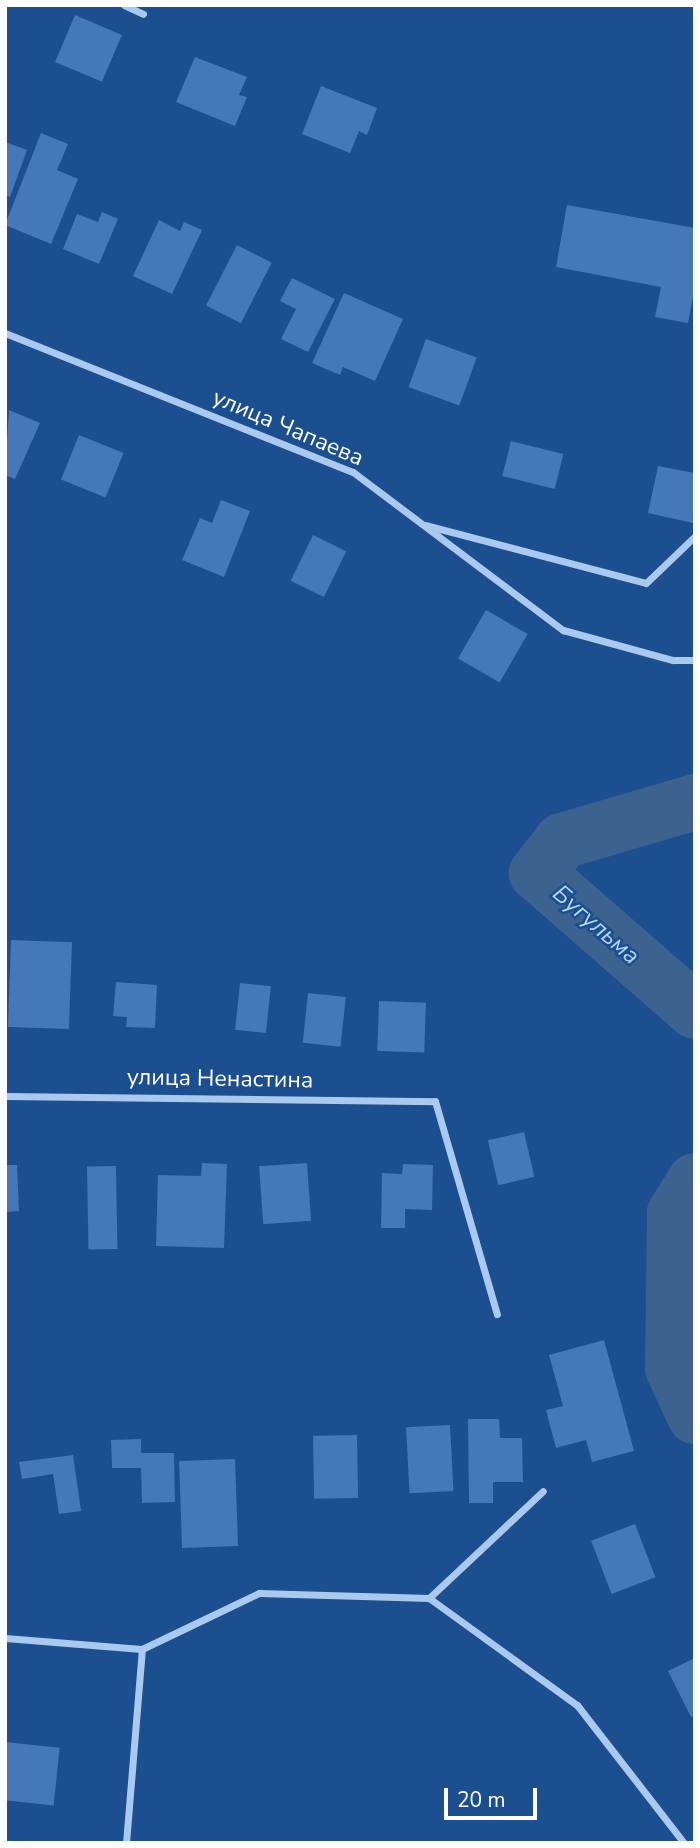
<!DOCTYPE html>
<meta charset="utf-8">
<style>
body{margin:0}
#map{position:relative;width:700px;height:1848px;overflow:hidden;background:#1b4f8f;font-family:"Nunito Sans",sans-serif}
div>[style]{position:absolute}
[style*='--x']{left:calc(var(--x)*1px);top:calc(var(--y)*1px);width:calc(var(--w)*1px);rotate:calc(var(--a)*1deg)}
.river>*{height:56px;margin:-28px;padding:0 28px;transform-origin:28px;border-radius:28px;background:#3c6290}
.building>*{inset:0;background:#4478b7;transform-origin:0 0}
.street>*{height:7px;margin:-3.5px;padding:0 3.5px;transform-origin:3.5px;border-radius:3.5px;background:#a9c9ee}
span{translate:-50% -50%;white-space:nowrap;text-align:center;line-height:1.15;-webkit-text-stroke:5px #1b4f8f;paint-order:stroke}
.street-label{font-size:23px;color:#fff}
.water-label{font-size:24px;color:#b5d3f5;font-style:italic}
.frame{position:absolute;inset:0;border:7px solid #fff;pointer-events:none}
.scale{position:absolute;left:444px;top:1788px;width:93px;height:32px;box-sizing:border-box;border:4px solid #fff;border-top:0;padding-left:9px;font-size:21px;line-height:24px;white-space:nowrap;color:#fff;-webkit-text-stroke:5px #1b4f8f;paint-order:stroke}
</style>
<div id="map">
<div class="river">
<div style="--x:695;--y:802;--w:139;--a:163.7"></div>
<div style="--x:562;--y:841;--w:41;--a:128"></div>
<div style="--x:537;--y:873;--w:210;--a:41.1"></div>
<div style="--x:695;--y:1181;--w:38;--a:122"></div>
<div style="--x:675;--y:1213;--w:155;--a:90.7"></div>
<div style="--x:673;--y:1368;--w:53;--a:65.4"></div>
</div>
<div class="building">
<div style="left:75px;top:15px;width:51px;height:51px;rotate:23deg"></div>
<div style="clip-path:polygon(195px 57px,247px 77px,239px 95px,247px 97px,235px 126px,176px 102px)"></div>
<div style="clip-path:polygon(321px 86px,377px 108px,367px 135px,359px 131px,350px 153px,302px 134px)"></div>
<div style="clip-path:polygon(41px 133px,68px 144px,57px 170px,78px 179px,51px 244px,5px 225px)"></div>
<div style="clip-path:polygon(5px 142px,27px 150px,10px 197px,5px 195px)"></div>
<div style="clip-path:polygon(567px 205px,695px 228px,695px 286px,688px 323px,655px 317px,661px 287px,556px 267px)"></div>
<div style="clip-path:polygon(102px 212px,118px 219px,99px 264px,63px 249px,77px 214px,98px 222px)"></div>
<div style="clip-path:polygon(159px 220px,180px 231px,184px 222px,202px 230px,172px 294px,133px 276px)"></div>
<div style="left:237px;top:245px;width:39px;height:68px;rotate:27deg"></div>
<div style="clip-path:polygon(292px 278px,335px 299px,308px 352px,281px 339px,296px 309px,280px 301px)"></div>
<div style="clip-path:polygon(344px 293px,403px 319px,375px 381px,343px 367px,340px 375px,312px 363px)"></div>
<div style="left:426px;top:339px;width:54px;height:51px;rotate:20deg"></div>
<div style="clip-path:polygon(9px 410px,40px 423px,15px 479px,5px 475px)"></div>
<div style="left:79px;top:435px;width:48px;height:48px;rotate:22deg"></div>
<div style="left:511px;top:441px;width:54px;height:36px;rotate:14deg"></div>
<div style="clip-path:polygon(658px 466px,695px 473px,693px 523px,648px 513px)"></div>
<div style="clip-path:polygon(221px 500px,250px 511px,224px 577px,182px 560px,200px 518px,212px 523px)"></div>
<div style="left:313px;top:535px;width:37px;height:51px;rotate:26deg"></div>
<div style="left:486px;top:610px;width:48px;height:56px;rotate:30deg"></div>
<div style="left:11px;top:940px;width:61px;height:87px;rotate:2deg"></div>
<div style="clip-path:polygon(116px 982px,157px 985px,155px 1028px,126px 1027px,127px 1017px,113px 1016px)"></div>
<div style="left:240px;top:983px;width:31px;height:47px;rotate:6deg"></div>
<div style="left:308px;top:993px;width:38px;height:50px;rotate:6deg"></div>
<div style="left:379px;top:1001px;width:47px;height:50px;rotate:2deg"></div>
<div style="left:524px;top:1132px;width:46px;height:37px;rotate:77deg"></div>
<div style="clip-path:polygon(202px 1163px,227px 1164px,224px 1248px,156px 1246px,158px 1175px,201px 1176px)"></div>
<div style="left:307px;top:1163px;width:58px;height:48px;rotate:86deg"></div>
<div style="clip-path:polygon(403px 1164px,433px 1165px,432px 1210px,405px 1209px,405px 1228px,381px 1228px,382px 1173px,402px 1174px)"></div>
<div style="clip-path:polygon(5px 1165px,17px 1165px,19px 1211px,5px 1212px)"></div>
<div style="left:116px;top:1166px;width:83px;height:29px;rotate:89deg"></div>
<div style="clip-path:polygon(604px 1340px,634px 1451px,592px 1462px,586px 1440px,556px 1448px,546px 1410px,563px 1406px,549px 1355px)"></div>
<div style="clip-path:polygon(468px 1419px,499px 1419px,500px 1438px,522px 1438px,523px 1482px,493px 1482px,493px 1503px,469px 1503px)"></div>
<div style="left:450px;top:1425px;width:66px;height:44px;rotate:87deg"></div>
<div style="left:357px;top:1435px;width:63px;height:44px;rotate:89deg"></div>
<div style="clip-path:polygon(141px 1439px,141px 1453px,174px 1453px,175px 1502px,142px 1503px,141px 1468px,112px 1468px,111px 1440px)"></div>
<div style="clip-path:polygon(73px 1455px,81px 1511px,59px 1514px,53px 1474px,22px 1479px,19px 1462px)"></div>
<div style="left:235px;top:1459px;width:87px;height:56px;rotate:88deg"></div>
<div style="left:635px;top:1524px;width:57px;height:47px;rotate:69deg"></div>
<div style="clip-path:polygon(695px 1658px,695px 1715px,691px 1717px,668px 1671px)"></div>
<div style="left:5px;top:1742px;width:55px;height:58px;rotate:6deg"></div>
</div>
<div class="street">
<div style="--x:124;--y:5;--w:21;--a:25"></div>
<div style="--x:5;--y:333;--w:375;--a:21.8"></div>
<div style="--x:353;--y:472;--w:263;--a:37"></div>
<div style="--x:563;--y:630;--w:114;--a:15.3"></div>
<div style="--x:673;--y:660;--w:22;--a:0"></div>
<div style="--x:425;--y:525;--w:228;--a:14.7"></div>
<div style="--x:646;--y:583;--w:68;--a:-43.8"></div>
<div style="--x:5;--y:1096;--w:430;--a:0.7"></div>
<div style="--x:435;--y:1101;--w:222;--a:73.8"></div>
<div style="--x:429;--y:1598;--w:156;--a:-43.2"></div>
<div style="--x:5;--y:1638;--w:137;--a:4.6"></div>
<div style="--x:142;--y:1649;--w:130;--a:-25.6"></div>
<div style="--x:259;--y:1593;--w:170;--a:1.7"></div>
<div style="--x:429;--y:1598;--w:183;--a:35.9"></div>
<div style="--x:577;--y:1705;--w:175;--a:52.2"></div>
<div style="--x:126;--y:1843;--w:195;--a:-85.3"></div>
</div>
<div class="street-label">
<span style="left:288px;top:428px;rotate:23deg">улица Чапаева</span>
<span style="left:220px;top:1079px;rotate:1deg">улица Ненастина</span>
</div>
<div class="water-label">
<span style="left:596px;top:925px;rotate:41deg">Бугульма</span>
</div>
<div class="frame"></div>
<div class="scale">20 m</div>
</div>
